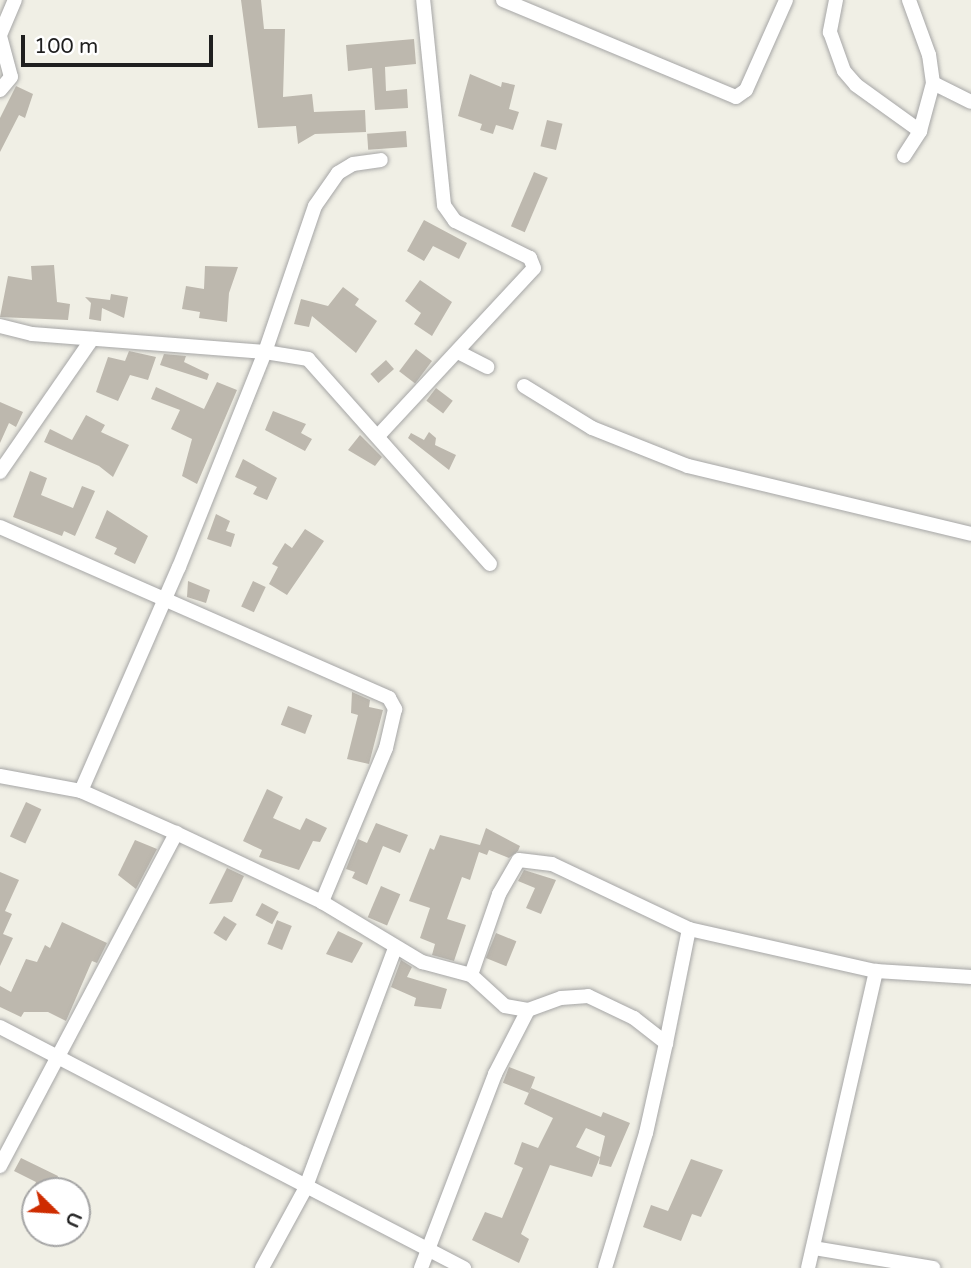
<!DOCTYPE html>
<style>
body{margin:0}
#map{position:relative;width:971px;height:1268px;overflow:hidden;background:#f0efe5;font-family:"Varela Round",sans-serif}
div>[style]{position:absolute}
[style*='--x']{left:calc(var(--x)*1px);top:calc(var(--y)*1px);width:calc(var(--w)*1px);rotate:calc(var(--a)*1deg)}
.building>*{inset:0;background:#bdb8ae;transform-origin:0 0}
.roads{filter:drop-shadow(0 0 2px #a6a6a6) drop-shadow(0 0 2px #a6a6a6)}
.street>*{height:14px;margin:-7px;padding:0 7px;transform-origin:7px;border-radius:7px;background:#fff}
span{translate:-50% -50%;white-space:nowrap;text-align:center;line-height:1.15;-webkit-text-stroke:7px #fff;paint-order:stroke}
.north{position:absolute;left:21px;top:1177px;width:70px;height:70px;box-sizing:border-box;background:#fff;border:2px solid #a5a5a5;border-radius:50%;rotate:114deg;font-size:19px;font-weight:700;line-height:28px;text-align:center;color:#1f1f1f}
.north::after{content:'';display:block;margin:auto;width:24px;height:32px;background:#ce2c00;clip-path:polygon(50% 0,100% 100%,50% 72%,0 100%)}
.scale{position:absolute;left:21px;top:35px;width:192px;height:32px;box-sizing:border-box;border:4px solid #1f1f1f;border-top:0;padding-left:9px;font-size:21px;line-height:24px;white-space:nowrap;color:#1f1f1f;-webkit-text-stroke:5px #fff;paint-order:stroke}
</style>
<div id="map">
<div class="building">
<div style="clip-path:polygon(241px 0,261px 0,264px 29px,285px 29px,283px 97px,312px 94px,314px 112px,365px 110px,366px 132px,315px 134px,298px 144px,296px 126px,258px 128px)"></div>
<div style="clip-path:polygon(414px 39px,416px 64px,385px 67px,386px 91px,407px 89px,408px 108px,375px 110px,372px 68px,348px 71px,346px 45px)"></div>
<div style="clip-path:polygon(470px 74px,501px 87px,502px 82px,515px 85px,509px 109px,519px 112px,513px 130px,496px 125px,493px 134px,480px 130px,482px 124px,458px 116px)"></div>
<div style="clip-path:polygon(16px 86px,33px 94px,25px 118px,19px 115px,0 152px,0 118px)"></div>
<div style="left:547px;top:120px;width:16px;height:27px;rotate:14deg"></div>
<div style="left:406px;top:131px;width:16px;height:39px;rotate:86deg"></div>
<div style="left:534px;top:172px;width:15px;height:59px;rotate:23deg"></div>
<div style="clip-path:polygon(424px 220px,467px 243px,459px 259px,433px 246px,424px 261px,407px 251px)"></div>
<div style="clip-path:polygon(54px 265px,57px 302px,70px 304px,68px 320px,0 317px,8px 276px,32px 280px,31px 266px)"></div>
<div style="clip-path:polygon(205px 266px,238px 267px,229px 293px,227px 322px,199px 318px,200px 312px,182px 309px,186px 286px,204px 289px)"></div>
<div style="clip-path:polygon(420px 280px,452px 302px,432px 336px,414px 324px,421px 313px,405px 301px)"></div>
<div style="clip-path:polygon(343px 287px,359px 299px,355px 305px,377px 321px,356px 353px,312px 316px,309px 327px,294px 324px,301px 299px,328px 306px)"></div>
<div style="clip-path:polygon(111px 294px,128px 297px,124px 318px,102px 308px,101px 321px,89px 319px,91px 303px,85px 297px,110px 300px)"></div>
<div style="left:416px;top:349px;width:20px;height:28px;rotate:37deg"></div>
<div style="clip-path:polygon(129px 351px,156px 357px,148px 380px,130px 375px,118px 401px,96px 392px,108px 357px,125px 361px)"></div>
<div style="clip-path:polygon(164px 354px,186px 356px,184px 362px,209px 374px,207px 380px,160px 365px)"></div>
<div style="left:386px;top:360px;width:12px;height:21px;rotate:48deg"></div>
<div style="clip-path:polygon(217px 382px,237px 390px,197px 484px,182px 476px,192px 439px,171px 429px,180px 410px,151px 399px,156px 387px,204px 409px)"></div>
<div style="left:436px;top:388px;width:21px;height:16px;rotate:37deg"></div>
<div style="clip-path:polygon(0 402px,23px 412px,16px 427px,9px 423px,0 443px)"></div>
<div style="clip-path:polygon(273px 411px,306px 424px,301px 433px,312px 439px,305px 451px,265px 430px)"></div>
<div style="clip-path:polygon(86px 415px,105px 425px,101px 432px,129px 445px,113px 477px,99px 466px,44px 442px,50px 429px,72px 440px)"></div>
<div style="clip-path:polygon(429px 432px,436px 438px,435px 445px,456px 455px,449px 470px,408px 438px,411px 433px,424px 440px)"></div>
<div style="clip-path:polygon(360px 435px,382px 457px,375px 466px,348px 450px)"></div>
<div style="clip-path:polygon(243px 459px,277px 478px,267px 500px,253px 494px,257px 487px,235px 477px)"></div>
<div style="clip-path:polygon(30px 471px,47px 478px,41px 495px,73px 508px,82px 486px,95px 491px,75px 536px,64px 531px,62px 536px,13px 517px)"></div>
<div style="clip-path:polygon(107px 510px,148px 536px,135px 564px,114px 554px,117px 548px,95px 538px)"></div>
<div style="clip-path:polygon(216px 514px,230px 521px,226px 531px,235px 534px,231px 547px,207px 539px)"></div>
<div style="clip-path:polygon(305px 529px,324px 541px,287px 595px,269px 584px,278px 567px,272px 564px,285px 543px,292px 548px)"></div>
<div style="clip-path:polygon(188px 581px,210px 590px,206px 603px,187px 597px)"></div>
<div style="left:253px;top:581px;width:14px;height:28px;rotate:25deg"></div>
<div style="clip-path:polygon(352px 692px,370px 700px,369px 707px,383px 710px,369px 764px,347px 759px,358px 715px,351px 713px)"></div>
<div style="left:288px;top:706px;width:26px;height:20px;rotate:21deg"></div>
<div style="clip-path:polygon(267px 789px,283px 797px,273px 818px,300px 830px,306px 818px,327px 828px,320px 842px,313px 841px,299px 870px,259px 857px,262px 850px,243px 841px)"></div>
<div style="left:26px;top:802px;width:17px;height:38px;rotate:25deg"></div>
<div style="clip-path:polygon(376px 823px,408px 835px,400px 853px,383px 846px,367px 885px,352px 878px,355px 872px,346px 869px,358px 839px,367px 843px)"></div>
<div style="clip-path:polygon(486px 828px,520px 846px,518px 851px,509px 858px,489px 850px,487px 855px,479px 852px,470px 880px,462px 877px,447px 919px,466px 925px,454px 961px,432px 955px,435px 944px,420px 938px,430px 908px,409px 901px,430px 848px,434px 850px,440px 835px,480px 845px)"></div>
<div style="clip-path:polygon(135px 840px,157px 849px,136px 889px,118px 875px)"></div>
<div style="clip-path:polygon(227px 868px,244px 876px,232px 902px,209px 904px)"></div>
<div style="clip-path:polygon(524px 870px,556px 880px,541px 914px,526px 908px,535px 888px,518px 881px)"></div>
<div style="clip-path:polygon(0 872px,19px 880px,5px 911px,12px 914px,3px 934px,13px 938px,0 966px)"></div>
<div style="left:381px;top:886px;width:21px;height:34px;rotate:23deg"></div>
<div style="left:262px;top:903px;width:19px;height:14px;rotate:28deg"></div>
<div style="left:224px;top:916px;width:15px;height:20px;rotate:32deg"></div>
<div style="left:277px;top:920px;width:16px;height:26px;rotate:22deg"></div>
<div style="clip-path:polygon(62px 922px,107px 943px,97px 963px,92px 961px,66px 1021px,48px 1012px,24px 1012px,21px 1017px,0 1007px,0 986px,11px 992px,26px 959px,37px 962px,45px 945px,50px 948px)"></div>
<div style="clip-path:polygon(338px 931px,363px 943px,352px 963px,326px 954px)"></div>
<div style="left:496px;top:933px;width:22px;height:27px;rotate:22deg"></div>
<div style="clip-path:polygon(401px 960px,412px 967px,407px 977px,447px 989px,441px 1009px,414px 1006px,416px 998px,391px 987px)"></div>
<div style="left:509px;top:1067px;width:28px;height:17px;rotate:21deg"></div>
<div style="clip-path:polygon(evenodd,531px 1088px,601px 1117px,603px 1112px,630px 1123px,611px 1167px,599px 1164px,600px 1157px,592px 1177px,550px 1165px,521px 1234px,529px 1239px,519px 1263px,472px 1240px,485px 1212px,502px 1218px,523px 1168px,514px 1164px,522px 1142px,538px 1148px,553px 1118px,524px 1104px,531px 1088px,586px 1128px,605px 1136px,600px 1157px,576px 1147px,586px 1128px)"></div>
<div style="clip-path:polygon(21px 1158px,58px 1176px,52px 1191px,32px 1191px,36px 1182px,14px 1171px)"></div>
<div style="clip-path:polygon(691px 1159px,723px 1170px,701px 1217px,692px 1214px,681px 1241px,643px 1227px,651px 1205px,668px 1211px)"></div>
</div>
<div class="roads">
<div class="street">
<div style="--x:503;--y:0;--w:252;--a:22.6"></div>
<div style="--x:736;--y:97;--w:12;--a:-35"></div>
<div style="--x:746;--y:90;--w:98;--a:-66"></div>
<div style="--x:836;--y:0;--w:33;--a:101"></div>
<div style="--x:830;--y:32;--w:41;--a:70.3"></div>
<div style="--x:844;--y:71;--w:18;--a:49"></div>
<div style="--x:856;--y:85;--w:79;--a:35.7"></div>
<div style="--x:0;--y:35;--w:38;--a:-67"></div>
<div style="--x:0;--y:36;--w:42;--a:75"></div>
<div style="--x:11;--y:77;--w:17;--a:130"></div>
<div style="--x:933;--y:83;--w:42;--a:26.6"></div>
<div style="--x:904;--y:156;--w:30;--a:-57"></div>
<div style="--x:920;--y:131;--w:50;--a:-74.8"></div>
<div style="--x:933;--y:83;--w:28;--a:-98"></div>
<div style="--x:929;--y:55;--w:59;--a:-110"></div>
<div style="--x:0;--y:326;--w:33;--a:14"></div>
<div style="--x:32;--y:334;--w:234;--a:4.4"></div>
<div style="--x:265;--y:352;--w:44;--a:9.2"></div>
<div style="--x:308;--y:359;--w:274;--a:48.4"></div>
<div style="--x:458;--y:352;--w:33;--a:27"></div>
<div style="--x:524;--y:386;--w:80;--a:31.7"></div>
<div style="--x:592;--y:428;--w:103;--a:21.6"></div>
<div style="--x:688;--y:466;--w:291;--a:13.5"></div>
<div style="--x:378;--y:436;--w:229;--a:-47.1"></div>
<div style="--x:534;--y:268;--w:11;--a:-112"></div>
<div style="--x:530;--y:258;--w:84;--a:-153.7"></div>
<div style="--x:455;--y:221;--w:19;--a:-125"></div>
<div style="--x:444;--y:205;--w:206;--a:-95.8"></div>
<div style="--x:0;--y:472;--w:162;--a:-55.3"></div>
<div style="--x:0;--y:527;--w:425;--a:23.7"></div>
<div style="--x:389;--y:698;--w:13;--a:61"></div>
<div style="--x:395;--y:709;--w:40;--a:103"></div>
<div style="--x:386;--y:748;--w:167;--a:112.6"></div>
<div style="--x:0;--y:776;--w:82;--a:10.5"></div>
<div style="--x:81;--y:791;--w:104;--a:23.9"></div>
<div style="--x:176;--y:833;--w:161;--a:25.3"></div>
<div style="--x:322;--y:902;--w:117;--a:31"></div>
<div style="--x:422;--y:962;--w:51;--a:14.9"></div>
<div style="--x:471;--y:975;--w:46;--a:42.4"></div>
<div style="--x:505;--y:1006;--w:23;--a:10"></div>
<div style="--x:528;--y:1010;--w:35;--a:-20"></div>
<div style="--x:561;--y:998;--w:27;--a:-4"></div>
<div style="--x:588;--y:996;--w:51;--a:25.6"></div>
<div style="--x:634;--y:1018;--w:41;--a:38"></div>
<div style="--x:666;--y:1043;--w:92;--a:102.5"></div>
<div style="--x:646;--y:1133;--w:141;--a:106.9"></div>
<div style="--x:81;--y:791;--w:244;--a:-66.4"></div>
<div style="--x:179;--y:567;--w:232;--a:-68.2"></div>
<div style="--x:265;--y:352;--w:154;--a:-71.1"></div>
<div style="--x:315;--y:206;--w:40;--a:-55.1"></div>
<div style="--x:338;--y:173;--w:17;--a:-31"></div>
<div style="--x:353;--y:164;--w:28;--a:-8"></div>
<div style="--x:471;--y:975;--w:86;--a:-70.9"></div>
<div style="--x:499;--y:894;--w:39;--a:-60"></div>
<div style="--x:519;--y:860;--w:33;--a:7"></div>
<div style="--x:552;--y:864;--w:152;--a:25.4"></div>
<div style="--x:689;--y:929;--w:192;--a:12.7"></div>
<div style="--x:876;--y:971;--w:95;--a:3.6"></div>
<div style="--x:0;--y:1027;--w:523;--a:27.45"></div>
<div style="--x:666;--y:1043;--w:116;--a:-78.6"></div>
<div style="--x:0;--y:1166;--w:377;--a:-62.1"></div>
<div style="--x:814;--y:1248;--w:121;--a:9.5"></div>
<div style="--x:262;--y:1268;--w:90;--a:-61.4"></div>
<div style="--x:305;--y:1189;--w:257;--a:-69.5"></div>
<div style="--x:421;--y:1268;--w:208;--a:-69.1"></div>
<div style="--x:495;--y:1074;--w:72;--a:-62.7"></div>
<div style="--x:808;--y:1268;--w:305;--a:-77.1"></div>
</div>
</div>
<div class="north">U</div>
<div class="scale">100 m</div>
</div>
